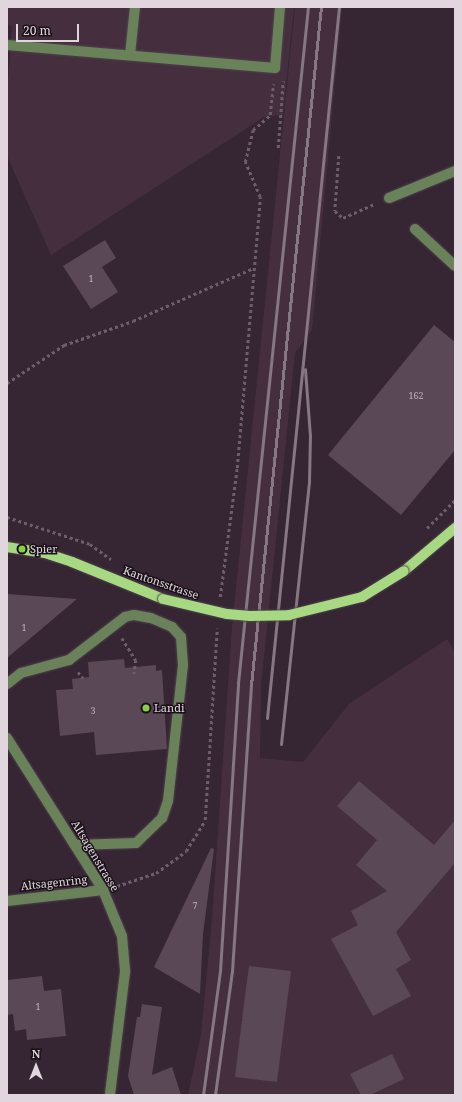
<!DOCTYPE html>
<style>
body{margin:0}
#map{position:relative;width:462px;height:1102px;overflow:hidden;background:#362532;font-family:"Noto Serif",serif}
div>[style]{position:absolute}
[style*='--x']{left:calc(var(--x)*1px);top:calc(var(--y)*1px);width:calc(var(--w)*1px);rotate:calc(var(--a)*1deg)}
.built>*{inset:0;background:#452f3f}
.building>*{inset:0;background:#5a4856}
.path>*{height:2.5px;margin-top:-1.25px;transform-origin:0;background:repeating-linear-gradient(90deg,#6d5e69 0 3px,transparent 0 6px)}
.roads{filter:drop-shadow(0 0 1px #51414e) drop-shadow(0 0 1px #51414e)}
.minor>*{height:10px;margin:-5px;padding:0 5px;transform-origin:5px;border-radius:5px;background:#698259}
.major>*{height:10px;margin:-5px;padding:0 5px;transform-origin:5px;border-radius:5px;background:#a6d981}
.rail>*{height:3px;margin:-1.5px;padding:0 1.5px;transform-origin:1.5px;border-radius:1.5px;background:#867782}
.bridges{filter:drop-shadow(0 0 1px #51414e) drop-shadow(0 0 1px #51414e)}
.major-bridge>*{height:10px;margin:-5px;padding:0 5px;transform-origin:5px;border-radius:5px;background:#a6d981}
.dots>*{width:11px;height:11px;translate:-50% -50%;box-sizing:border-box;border:2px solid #191117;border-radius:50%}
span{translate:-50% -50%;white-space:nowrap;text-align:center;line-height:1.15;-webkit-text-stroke:3px #191117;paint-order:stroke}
.number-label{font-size:9px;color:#bfb2bc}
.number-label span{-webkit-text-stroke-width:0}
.poi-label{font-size:11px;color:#e1d6de}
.left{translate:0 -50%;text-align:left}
.street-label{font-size:11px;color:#e1d6de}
.frame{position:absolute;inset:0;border:8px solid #e1d6de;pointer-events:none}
.north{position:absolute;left:16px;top:1046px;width:40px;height:40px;-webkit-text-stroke:3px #191117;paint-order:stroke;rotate:0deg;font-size:11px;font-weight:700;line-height:16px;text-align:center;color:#e1d6de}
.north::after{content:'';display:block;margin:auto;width:14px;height:18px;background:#e1d6de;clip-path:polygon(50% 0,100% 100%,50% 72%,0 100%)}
.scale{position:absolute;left:16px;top:24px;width:63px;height:18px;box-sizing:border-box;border:2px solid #e1d6de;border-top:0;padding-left:5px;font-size:12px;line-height:14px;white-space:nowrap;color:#e1d6de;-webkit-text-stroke:3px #191117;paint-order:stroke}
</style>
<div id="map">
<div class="built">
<div style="clip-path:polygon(7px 7px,294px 7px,283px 115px,264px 117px,51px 255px,7px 156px,7px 96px,12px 26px,7px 25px)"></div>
<div style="clip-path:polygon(295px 7px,342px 7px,312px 330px,295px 353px,261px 686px,260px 758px,303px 762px,349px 704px,447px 639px,455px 652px,455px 1095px,188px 1095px,201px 1034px,212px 919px,232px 627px)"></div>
</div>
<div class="building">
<div style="clip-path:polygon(105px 240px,116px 258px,102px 267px,118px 292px,91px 309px,63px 266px)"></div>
<div style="clip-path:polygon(434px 325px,455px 342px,455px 450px,401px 515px,328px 455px)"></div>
<div style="clip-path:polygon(7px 594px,77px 599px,7px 658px)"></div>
<div style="clip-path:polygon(124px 659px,125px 668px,156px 665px,156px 671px,162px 670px,167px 749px,96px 755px,94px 732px,60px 736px,56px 690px,73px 689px,72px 679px,89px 677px,88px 662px)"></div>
<div style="clip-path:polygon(359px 781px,434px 845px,455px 820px,455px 863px,396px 932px,411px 960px,396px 969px,411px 996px,373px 1016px,331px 939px,358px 925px,351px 911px,387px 891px,356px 865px,377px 840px,337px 806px)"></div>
<div style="clip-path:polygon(211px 848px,214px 849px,203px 934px,200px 994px,154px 967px)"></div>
<div style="clip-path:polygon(249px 966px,291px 971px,277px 1082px,235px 1077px,242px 1020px,244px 1020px,242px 1019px)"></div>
<div style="clip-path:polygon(42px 976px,44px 991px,61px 989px,66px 1036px,27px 1040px,26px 1029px,15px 1031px,13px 1014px,7px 1015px,7px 980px)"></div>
<div style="clip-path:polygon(142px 1004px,162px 1007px,152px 1075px,172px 1067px,181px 1095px,134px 1095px,128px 1076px,137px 1017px,140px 1017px)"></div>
<div style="clip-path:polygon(392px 1054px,404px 1079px,370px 1095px,361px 1095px,350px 1074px)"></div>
</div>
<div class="path">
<div style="--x:278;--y:148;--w:67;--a:-85.7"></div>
<div style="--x:339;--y:156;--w:55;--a:94.2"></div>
<div style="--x:335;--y:211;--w:11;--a:41"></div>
<div style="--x:343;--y:218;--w:35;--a:-24"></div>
<div style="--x:7;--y:383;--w:69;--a:-33.7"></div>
<div style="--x:64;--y:345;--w:73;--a:-19.2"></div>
<div style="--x:133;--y:321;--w:132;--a:-23.7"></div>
<div style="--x:7;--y:517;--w:87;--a:18"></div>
<div style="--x:90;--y:544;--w:26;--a:36"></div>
<div style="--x:427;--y:528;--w:40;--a:-45"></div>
<div style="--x:220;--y:597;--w:130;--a:-82.5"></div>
<div style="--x:237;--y:468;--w:272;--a:-85.1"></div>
<div style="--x:260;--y:197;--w:38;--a:-113"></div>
<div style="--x:245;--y:162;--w:33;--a:-76"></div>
<div style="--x:253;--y:130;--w:23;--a:-41"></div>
<div style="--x:270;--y:115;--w:31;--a:-84"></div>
<div style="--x:122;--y:638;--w:26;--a:58"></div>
<div style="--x:136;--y:660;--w:14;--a:98"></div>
<div style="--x:78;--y:672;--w:8;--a:50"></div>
<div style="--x:117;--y:886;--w:41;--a:-18.4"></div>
<div style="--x:156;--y:873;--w:37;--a:-36"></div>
<div style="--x:186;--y:851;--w:36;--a:-58"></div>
<div style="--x:205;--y:820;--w:192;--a:-86.4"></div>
</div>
<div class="roads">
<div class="minor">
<div style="--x:7;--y:45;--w:269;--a:4.9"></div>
<div style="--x:275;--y:68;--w:61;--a:-85.3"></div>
<div style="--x:130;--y:55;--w:48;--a:-84.1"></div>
<div style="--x:389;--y:198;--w:71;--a:-22.2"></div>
<div style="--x:415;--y:229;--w:54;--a:42.8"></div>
<div style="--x:7;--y:684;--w:18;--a:-38"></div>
<div style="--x:21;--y:673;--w:50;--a:-15.2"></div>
<div style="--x:69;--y:660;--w:71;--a:-37.5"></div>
<div style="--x:125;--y:617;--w:9;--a:-13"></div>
<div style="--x:134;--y:615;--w:17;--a:10"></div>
<div style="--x:151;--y:618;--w:23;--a:23"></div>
<div style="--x:172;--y:627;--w:13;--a:48"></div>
<div style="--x:181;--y:637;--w:28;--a:86"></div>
<div style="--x:183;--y:665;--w:137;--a:96.3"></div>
<div style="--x:168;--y:801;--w:18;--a:109"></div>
<div style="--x:162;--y:818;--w:36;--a:136"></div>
<div style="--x:136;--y:843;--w:61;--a:178.1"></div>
<div style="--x:7;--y:738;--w:180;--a:57.7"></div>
<div style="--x:103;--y:890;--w:50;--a:67.6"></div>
<div style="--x:122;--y:936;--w:36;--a:85"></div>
<div style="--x:125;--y:972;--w:124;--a:97"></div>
<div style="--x:7;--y:901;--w:97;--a:-6.5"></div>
</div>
<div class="major">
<div style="--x:7;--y:547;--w:38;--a:9"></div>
<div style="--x:45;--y:553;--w:28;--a:18"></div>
<div style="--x:72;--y:562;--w:98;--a:22.1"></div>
<div style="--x:404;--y:571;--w:67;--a:-40.1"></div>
</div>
</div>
<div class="rail">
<div style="--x:267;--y:718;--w:715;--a:-84.22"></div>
<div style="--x:281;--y:744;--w:263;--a:-83.9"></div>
<div style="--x:309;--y:482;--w:46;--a:-88.8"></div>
<div style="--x:310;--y:436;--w:67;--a:-94.3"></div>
<div style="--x:203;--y:1095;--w:125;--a:-82.2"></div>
<div style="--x:220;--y:971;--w:289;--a:-86.4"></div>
<div style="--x:238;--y:683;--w:680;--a:-84.09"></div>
<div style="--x:215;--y:1095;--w:125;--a:-82.2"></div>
<div style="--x:232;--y:971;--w:287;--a:-86.2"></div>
<div style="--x:251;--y:685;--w:682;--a:-84.11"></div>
</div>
<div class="bridges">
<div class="major-bridge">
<div style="--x:163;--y:599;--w:66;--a:13.2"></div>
<div style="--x:227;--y:614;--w:23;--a:5"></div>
<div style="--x:250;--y:616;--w:39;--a:-1"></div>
<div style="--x:289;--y:615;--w:75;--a:-13.9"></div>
<div style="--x:362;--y:597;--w:49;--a:-31.8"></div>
</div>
</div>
<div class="dots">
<div style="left:22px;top:549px;background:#88cf49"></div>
<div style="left:146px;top:708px;background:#88cf49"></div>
</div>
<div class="number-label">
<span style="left:91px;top:279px">1</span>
<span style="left:416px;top:396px">162</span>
<span style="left:24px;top:628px">1</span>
<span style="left:93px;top:711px">3</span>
<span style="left:195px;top:906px">7</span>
<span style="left:38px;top:1007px">1</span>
</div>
<div class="poi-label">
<span class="left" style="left:30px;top:549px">Spier</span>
<span class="left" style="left:154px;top:708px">Landi</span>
</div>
<div class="street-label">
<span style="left:161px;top:583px;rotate:19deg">Kantonsstrasse</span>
<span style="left:95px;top:856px;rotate:59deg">Altsagenstrasse</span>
<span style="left:54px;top:883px;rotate:-6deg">Altsagenring</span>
</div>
<div class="frame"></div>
<div class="north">N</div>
<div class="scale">20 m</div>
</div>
